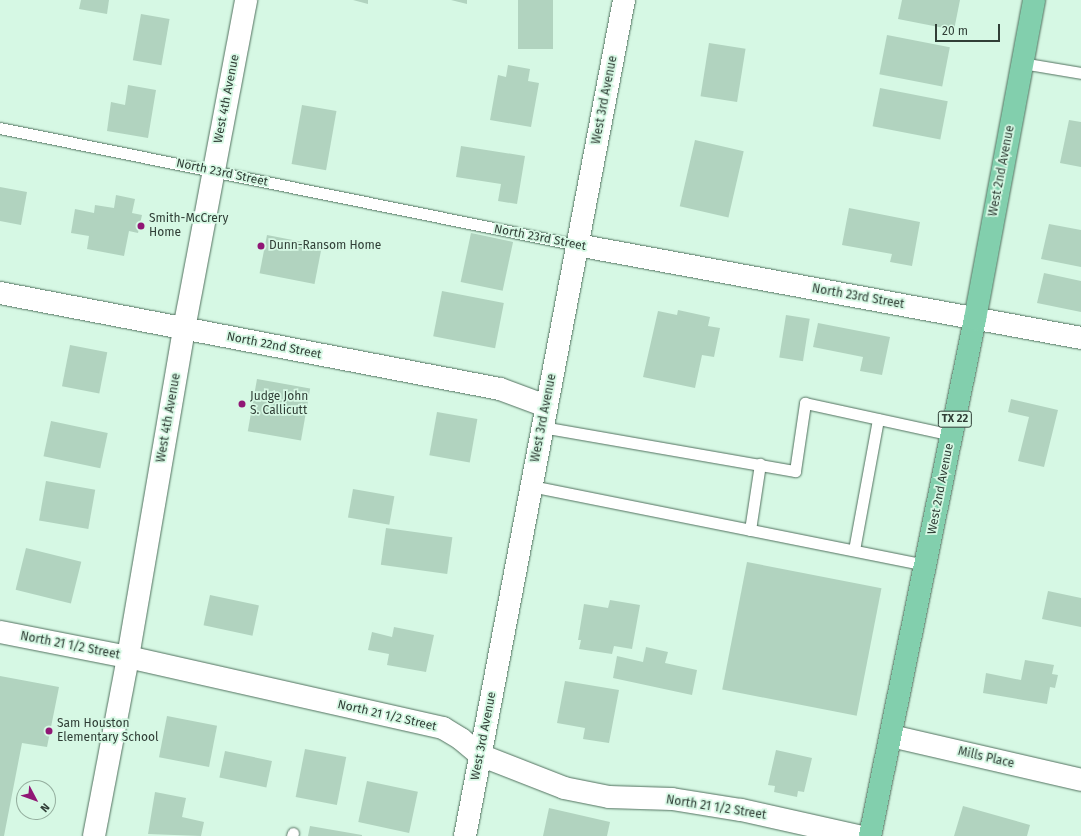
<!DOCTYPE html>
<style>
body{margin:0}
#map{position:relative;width:1081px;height:836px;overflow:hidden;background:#d6f8e4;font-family:"Fira Sans",sans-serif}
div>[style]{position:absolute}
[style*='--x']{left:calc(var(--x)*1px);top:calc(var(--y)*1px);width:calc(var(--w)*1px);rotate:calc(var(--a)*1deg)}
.building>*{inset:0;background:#b1d3bf;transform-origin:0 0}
.roads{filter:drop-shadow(0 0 1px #52715f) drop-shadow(0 0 1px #52715f)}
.lane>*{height:11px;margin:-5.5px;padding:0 5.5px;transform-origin:5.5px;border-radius:5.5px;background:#fff}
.street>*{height:22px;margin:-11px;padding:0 11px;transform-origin:11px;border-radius:11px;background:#fff}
.primary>*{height:22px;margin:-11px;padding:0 11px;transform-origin:11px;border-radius:11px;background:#82cfad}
.dots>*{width:11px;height:11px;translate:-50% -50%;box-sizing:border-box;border:2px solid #d6f8e4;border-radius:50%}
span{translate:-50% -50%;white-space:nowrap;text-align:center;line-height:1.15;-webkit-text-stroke:3.5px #d6f8e4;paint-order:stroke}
.shield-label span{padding:1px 3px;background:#d6f8e4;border:1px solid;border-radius:3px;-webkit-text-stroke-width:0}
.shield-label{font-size:11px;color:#303e36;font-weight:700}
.street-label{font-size:12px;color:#303e36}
.poi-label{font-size:12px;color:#303e36}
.left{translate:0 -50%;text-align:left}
.north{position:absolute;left:16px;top:780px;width:40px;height:40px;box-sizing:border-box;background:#d6f8e4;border:1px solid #94ae9e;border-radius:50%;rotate:131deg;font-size:11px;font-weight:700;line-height:16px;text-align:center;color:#303e36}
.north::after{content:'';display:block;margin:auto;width:14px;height:18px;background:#901775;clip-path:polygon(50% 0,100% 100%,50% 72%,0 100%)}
.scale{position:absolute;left:935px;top:24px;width:65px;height:18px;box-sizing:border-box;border:2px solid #303e36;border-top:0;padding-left:5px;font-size:12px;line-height:14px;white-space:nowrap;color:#303e36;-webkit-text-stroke:3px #d6f8e4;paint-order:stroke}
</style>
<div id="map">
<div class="building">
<div style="clip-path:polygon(81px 0,109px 0,107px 14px,79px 9px)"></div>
<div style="clip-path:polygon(353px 0,368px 0,368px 4px)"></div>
<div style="clip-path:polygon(451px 0,467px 0,467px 4px)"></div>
<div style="left:518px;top:0;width:35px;height:49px"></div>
<div style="clip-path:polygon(902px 0,960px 0,954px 30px,898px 19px)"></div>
<div style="left:141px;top:14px;width:29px;height:47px;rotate:10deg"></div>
<div style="left:887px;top:35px;width:64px;height:40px;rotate:11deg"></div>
<div style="left:709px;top:43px;width:37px;height:54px;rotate:9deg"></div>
<div style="clip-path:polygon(508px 65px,530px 69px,528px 81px,539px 83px,531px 127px,490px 120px,498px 75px,506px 77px)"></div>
<div style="clip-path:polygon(128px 85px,156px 90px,148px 138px,107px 131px,111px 102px,125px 105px)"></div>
<div style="left:880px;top:88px;width:69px;height:39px;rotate:11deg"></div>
<div style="left:302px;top:105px;width:35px;height:60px;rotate:10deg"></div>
<div style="clip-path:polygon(1069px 120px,1081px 122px,1081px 167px,1060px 163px)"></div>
<div style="left:695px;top:140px;width:50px;height:68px;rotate:13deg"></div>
<div style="clip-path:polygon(461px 146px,525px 156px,517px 204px,498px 201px,501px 184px,456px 177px)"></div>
<div style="clip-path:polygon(0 187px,27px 192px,21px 225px,0 221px)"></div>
<div style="clip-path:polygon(116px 195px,135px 199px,132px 213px,142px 215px,138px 233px,129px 231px,124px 256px,87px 249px,89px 236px,71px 233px,75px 209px,94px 213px,95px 205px,114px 208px)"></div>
<div style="clip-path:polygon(849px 208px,920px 222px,912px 266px,890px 262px,892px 254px,842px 245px)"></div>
<div style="clip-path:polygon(1049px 224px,1081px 230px,1081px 267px,1041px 259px)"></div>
<div style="left:471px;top:233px;width:43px;height:50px;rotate:12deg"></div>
<div style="left:267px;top:235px;width:56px;height:39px;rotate:11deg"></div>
<div style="clip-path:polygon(1044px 273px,1081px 281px,1081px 312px,1037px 303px)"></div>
<div style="left:442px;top:291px;width:63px;height:46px;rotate:11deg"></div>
<div style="clip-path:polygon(678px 310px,710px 317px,708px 326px,720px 328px,714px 357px,702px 355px,695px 388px,643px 377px,658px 311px,677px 315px)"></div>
<div style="left:786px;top:315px;width:24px;height:43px;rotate:9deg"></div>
<div style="clip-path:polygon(818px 323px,890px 337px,882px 375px,860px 371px,863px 357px,813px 347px)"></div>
<div style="left:70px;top:345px;width:38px;height:42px;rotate:11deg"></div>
<div style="left:257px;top:379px;width:54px;height:53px;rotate:10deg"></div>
<div style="clip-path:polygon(1011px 399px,1058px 410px,1044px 467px,1018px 461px,1029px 417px,1008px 412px)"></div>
<div style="left:437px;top:412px;width:41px;height:44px;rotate:10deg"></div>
<div style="left:51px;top:421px;width:58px;height:36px;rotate:12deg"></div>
<div style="left:46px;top:481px;width:50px;height:40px;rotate:10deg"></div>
<div style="left:353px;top:489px;width:42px;height:29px;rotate:10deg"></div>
<div style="left:386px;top:528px;width:67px;height:37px;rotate:8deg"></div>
<div style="left:26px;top:548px;width:57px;height:43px;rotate:14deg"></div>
<div style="left:747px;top:562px;width:137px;height:130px;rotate:11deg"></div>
<div style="clip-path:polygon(1048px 591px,1081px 598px,1081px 627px,1042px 619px)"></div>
<div style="left:210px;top:595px;width:50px;height:31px;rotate:12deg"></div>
<div style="clip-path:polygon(610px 600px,640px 605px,632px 649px,614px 646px,612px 654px,579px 649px,581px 640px,578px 640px,584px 604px,608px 608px)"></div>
<div style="clip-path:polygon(394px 627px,434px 635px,426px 672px,387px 665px,389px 654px,368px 650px,372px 632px,392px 637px)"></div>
<div style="clip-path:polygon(646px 647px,668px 652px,665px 663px,697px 670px,692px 695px,613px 678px,617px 656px,643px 662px)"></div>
<div style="clip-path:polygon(1025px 660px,1054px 665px,1052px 674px,1058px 675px,1055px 688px,1050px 687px,1047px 704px,983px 693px,986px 673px,1021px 680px)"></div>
<div style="clip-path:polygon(0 676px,59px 687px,47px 747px,22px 743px,4px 836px,0 836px)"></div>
<div style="clip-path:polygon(565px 681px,619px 690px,609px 743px,583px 739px,585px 728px,557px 723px)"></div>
<div style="left:167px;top:716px;width:51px;height:42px;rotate:11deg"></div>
<div style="left:305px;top:749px;width:42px;height:49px;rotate:11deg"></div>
<div style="clip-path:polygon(776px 750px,812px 758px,804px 792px,798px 791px,797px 797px,774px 792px,775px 786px,768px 785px)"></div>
<div style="left:225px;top:751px;width:48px;height:27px;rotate:12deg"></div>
<div style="left:367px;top:781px;width:52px;height:42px;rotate:12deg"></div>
<div style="clip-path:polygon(155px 792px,186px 798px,182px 817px,204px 822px,201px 836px,148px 834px)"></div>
<div style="clip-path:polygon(963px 806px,1030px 825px,1027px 836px,954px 836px)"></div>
<div style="clip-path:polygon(549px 808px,610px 822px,607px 836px,543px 836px)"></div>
<div style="clip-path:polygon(310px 826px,362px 835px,362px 836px,308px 836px)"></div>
</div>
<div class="roads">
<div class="lane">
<div style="--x:1022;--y:63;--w:60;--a:9.6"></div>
<div style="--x:0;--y:128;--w:589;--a:11.46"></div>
<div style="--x:542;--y:427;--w:257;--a:9.9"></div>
<div style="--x:795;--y:471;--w:69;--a:-81.6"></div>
<div style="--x:805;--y:403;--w:150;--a:12.3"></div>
<div style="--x:531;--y:486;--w:402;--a:11.3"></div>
<div style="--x:750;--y:530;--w:67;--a:-81.4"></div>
<div style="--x:854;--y:550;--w:133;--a:-79.6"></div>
<div style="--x:292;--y:836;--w:3;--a:-72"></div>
</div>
<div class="street">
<div style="--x:577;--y:245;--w:513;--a:10.45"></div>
<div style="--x:0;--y:293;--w:509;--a:10.87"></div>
<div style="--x:500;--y:389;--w:49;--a:20.3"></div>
<div style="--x:0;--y:632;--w:130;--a:11.1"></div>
<div style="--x:128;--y:657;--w:323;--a:12.7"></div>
<div style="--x:443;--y:728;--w:21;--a:31"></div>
<div style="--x:461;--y:739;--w:25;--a:40"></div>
<div style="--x:480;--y:755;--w:90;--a:21.4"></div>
<div style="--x:564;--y:788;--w:46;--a:11.3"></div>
<div style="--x:609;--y:797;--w:63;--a:1.8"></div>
<div style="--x:672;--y:799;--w:70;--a:9.1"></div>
<div style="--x:741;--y:810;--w:119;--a:12.6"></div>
<div style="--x:891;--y:736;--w:195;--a:13"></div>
<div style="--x:94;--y:836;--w:182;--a:-79.2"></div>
<div style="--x:128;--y:657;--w:333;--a:-80.3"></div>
<div style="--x:184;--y:329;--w:335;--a:-79.3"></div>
<div style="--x:465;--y:836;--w:851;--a:-79.23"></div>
</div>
<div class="primary">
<div style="--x:870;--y:836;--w:528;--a:-78.52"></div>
<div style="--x:975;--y:319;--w:324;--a:-79.5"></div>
</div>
</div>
<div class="dots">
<div style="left:141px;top:226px;background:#901775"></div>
<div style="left:261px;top:246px;background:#901775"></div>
<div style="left:242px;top:404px;background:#901775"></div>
<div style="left:49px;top:731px;background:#901775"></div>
</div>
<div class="shield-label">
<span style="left:955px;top:419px">TX 22</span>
</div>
<div class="street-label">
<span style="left:227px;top:99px;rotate:-79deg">West 4th Avenue</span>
<span style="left:605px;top:100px;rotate:-79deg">West 3rd Avenue</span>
<span style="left:1002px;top:171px;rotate:-79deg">West 2nd Avenue</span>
<span style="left:222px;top:173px;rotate:12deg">North 23rd Street</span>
<span style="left:540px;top:238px;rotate:11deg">North 23rd Street</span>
<span style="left:858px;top:297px;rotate:10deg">North 23rd Street</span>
<span style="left:274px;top:346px;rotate:11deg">North 22nd Street</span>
<span style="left:169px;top:418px;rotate:-80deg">West 4th Avenue</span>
<span style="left:544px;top:418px;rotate:-79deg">West 3rd Avenue</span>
<span style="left:941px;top:489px;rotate:-79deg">West 2nd Avenue</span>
<span style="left:70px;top:646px;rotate:11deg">North 21 1/2 Street</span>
<span style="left:387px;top:716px;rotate:13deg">North 21 1/2 Street</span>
<span style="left:484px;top:736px;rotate:-79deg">West 3rd Avenue</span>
<span style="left:986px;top:758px;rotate:13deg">Mills Place</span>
<span style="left:716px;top:808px;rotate:9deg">North 21 1/2 Street</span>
</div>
<div class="poi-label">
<span class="left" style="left:149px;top:226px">Smith-McCrery<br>Home</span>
<span class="left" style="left:269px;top:246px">Dunn-Ransom Home</span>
<span class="left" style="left:250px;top:404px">Judge John<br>S. Callicutt</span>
<span class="left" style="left:57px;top:731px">Sam Houston<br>Elementary School</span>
</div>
<div class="north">N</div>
<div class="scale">20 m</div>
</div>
